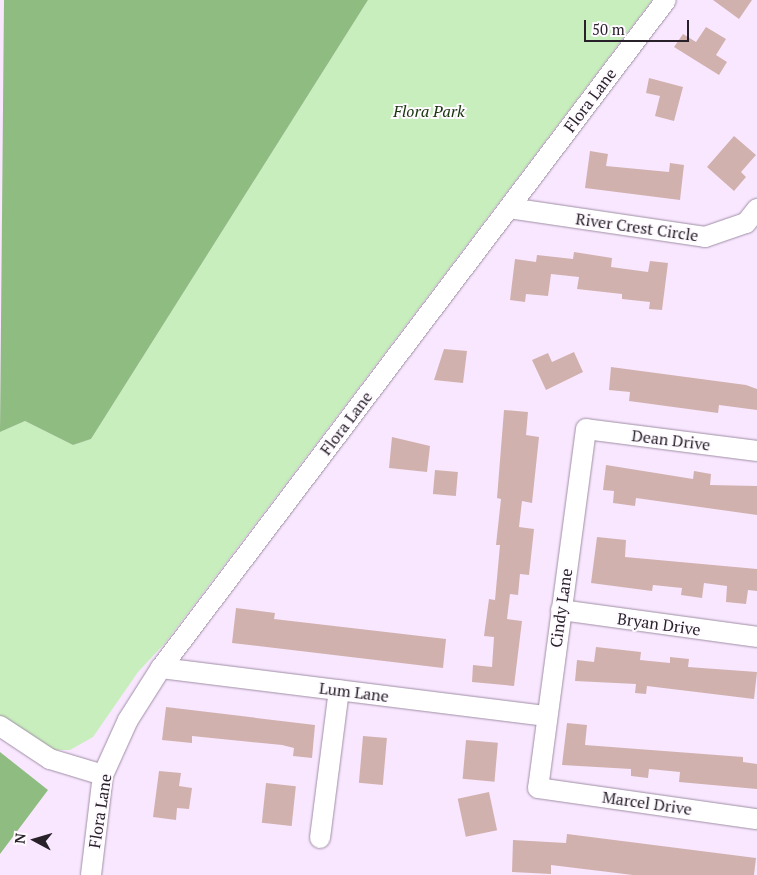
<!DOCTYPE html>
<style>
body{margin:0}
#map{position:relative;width:757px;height:875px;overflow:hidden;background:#f9e7ff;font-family:"PT Serif",serif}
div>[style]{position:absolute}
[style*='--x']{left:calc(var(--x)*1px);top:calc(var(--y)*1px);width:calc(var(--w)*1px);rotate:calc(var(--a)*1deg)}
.green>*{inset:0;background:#c8eebd}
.forest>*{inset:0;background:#8fbc81}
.building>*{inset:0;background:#d1b1ae;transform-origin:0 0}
.roads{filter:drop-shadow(0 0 1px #9f8fa5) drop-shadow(0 0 1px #9f8fa5)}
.minor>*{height:20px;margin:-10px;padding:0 10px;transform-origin:10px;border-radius:10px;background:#fff}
span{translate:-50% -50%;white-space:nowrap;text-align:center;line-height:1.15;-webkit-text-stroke:4px #fefaff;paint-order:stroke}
.street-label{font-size:16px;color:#28212a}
.park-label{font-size:16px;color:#16340a;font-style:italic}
.north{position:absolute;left:10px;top:815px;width:50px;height:50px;-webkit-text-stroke:4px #fefaff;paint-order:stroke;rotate:276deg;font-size:14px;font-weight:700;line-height:20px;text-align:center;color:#28212a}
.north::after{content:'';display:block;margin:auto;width:18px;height:22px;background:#28212a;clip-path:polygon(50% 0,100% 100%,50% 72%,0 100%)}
.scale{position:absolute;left:584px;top:20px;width:105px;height:22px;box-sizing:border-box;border:2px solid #28212a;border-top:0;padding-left:6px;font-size:15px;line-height:18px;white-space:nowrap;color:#28212a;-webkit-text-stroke:4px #fefaff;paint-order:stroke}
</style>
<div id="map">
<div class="green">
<div style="clip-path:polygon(368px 0,652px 0,165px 643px,138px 672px,93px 737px,70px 750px,52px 750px,0 719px,0 432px,25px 421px,73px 445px,91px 439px)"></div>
</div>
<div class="forest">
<div style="clip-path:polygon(4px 0,368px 0,91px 439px,73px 445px,25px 421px,0 432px)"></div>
<div style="clip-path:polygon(0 752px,48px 790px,0 854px)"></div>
</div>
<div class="building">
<div style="clip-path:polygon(713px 0,752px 0,739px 19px)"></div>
<div style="clip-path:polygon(706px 27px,726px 39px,716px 55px,727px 62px,719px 75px,674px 47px,683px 34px,696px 42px)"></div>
<div style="clip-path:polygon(649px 78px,683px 87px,674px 121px,655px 116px,660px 96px,646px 93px)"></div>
<div style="clip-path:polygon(734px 136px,756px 155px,741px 172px,746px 177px,734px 191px,707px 167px)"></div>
<div style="clip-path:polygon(590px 151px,608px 154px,606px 166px,669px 172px,670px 163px,684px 165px,680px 200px,585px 188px)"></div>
<div style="clip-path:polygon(574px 252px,612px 258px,611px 267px,648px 272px,650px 261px,668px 263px,662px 310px,649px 309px,650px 302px,622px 299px,622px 294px,577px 289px,579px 277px,551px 274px,548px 296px,526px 294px,525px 302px,510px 300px,515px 259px,536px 262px,537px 255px,573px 259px)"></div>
<div style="clip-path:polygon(444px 349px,467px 351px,463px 383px,434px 380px)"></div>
<div style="clip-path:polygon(574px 352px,583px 372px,546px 390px,532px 360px,548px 353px,552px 362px)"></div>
<div style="clip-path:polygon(611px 367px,746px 385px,757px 389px,757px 410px,719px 405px,718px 413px,629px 401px,630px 392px,609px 390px)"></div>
<div style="clip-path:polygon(504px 410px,528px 412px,526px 435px,539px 437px,532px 503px,522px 501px,519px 527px,534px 529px,529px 575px,520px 574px,518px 595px,510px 594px,507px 619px,522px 621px,514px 686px,472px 682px,473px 665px,492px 667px,494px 637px,484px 636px,489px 599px,495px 600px,500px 545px,496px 545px,501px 499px,497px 498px)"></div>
<div style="clip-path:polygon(392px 437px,430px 446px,427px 472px,389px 468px)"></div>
<div style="clip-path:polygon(606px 465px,693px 479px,694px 471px,711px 474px,710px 485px,757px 486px,757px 515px,636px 498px,635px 506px,613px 503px,614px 491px,603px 490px)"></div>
<div style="left:435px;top:470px;width:23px;height:24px;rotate:5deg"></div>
<div style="clip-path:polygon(597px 537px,626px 540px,625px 557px,757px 569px,757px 591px,748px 590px,746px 604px,726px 602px,727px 586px,704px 583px,702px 598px,681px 595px,682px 588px,653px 585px,652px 591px,591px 583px)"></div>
<div style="clip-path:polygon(236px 608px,275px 613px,274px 619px,446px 639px,443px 668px,232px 643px)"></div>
<div style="clip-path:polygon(596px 647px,641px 652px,640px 660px,670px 663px,670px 657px,689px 659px,688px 667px,757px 672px,754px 699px,647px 686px,646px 694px,635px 693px,636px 684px,575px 681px,577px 660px,594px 662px)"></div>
<div style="clip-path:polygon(166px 707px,315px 725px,312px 758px,293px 756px,294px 748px,282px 745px,192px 736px,192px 743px,162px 740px)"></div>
<div style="clip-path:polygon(567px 723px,587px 725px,585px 745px,743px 757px,743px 762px,757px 764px,757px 789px,679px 782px,680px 772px,649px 769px,648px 778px,631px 776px,631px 769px,562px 765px)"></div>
<div style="left:363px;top:736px;width:24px;height:47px;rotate:5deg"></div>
<div style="left:466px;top:740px;width:32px;height:39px;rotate:5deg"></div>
<div style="clip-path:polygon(159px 771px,181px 773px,179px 786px,192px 788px,189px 809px,177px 808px,176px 820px,153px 817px)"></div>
<div style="left:266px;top:783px;width:30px;height:40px;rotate:6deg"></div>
<div style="left:489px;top:792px;width:39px;height:32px;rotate:78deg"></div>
<div style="clip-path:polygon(567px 834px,756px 858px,754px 875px,633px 875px,551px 865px,551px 874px,512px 872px,513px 840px,566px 843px)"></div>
</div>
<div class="roads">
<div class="minor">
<div style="--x:509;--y:208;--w:198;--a:8.4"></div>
<div style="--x:705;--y:237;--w:43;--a:-18.9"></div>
<div style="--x:746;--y:223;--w:18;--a:-52"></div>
<div style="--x:757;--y:451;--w:172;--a:-172.7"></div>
<div style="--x:586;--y:429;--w:362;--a:97.6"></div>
<div style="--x:538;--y:788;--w:221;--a:8.1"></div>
<div style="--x:561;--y:610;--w:198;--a:7.8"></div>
<div style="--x:161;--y:668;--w:389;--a:7.1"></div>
<div style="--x:0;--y:726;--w:60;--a:33.4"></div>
<div style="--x:50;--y:759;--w:55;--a:16.8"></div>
<div style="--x:320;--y:838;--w:149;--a:-82.7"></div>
<div style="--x:91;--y:875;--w:101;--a:-83.2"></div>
<div style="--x:103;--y:775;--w:60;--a:-65.6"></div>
<div style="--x:128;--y:720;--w:62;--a:-57.6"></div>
<div style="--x:161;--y:668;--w:837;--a:-52.91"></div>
</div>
</div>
<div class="street-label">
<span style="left:590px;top:100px;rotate:-53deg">Flora Lane</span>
<span style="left:637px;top:227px;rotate:8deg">River Crest Circle</span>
<span style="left:346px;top:423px;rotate:-53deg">Flora Lane</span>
<span style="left:671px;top:440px;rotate:7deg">Dean Drive</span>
<span style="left:561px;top:608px;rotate:-82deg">Cindy Lane</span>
<span style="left:659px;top:624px;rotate:8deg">Bryan Drive</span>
<span style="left:354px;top:692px;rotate:7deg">Lum Lane</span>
<span style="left:647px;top:803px;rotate:8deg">Marcel Drive</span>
<span style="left:100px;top:811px;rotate:-81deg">Flora Lane</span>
</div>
<div class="park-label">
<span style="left:429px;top:111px">Flora Park</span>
</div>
<div class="north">N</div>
<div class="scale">50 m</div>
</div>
